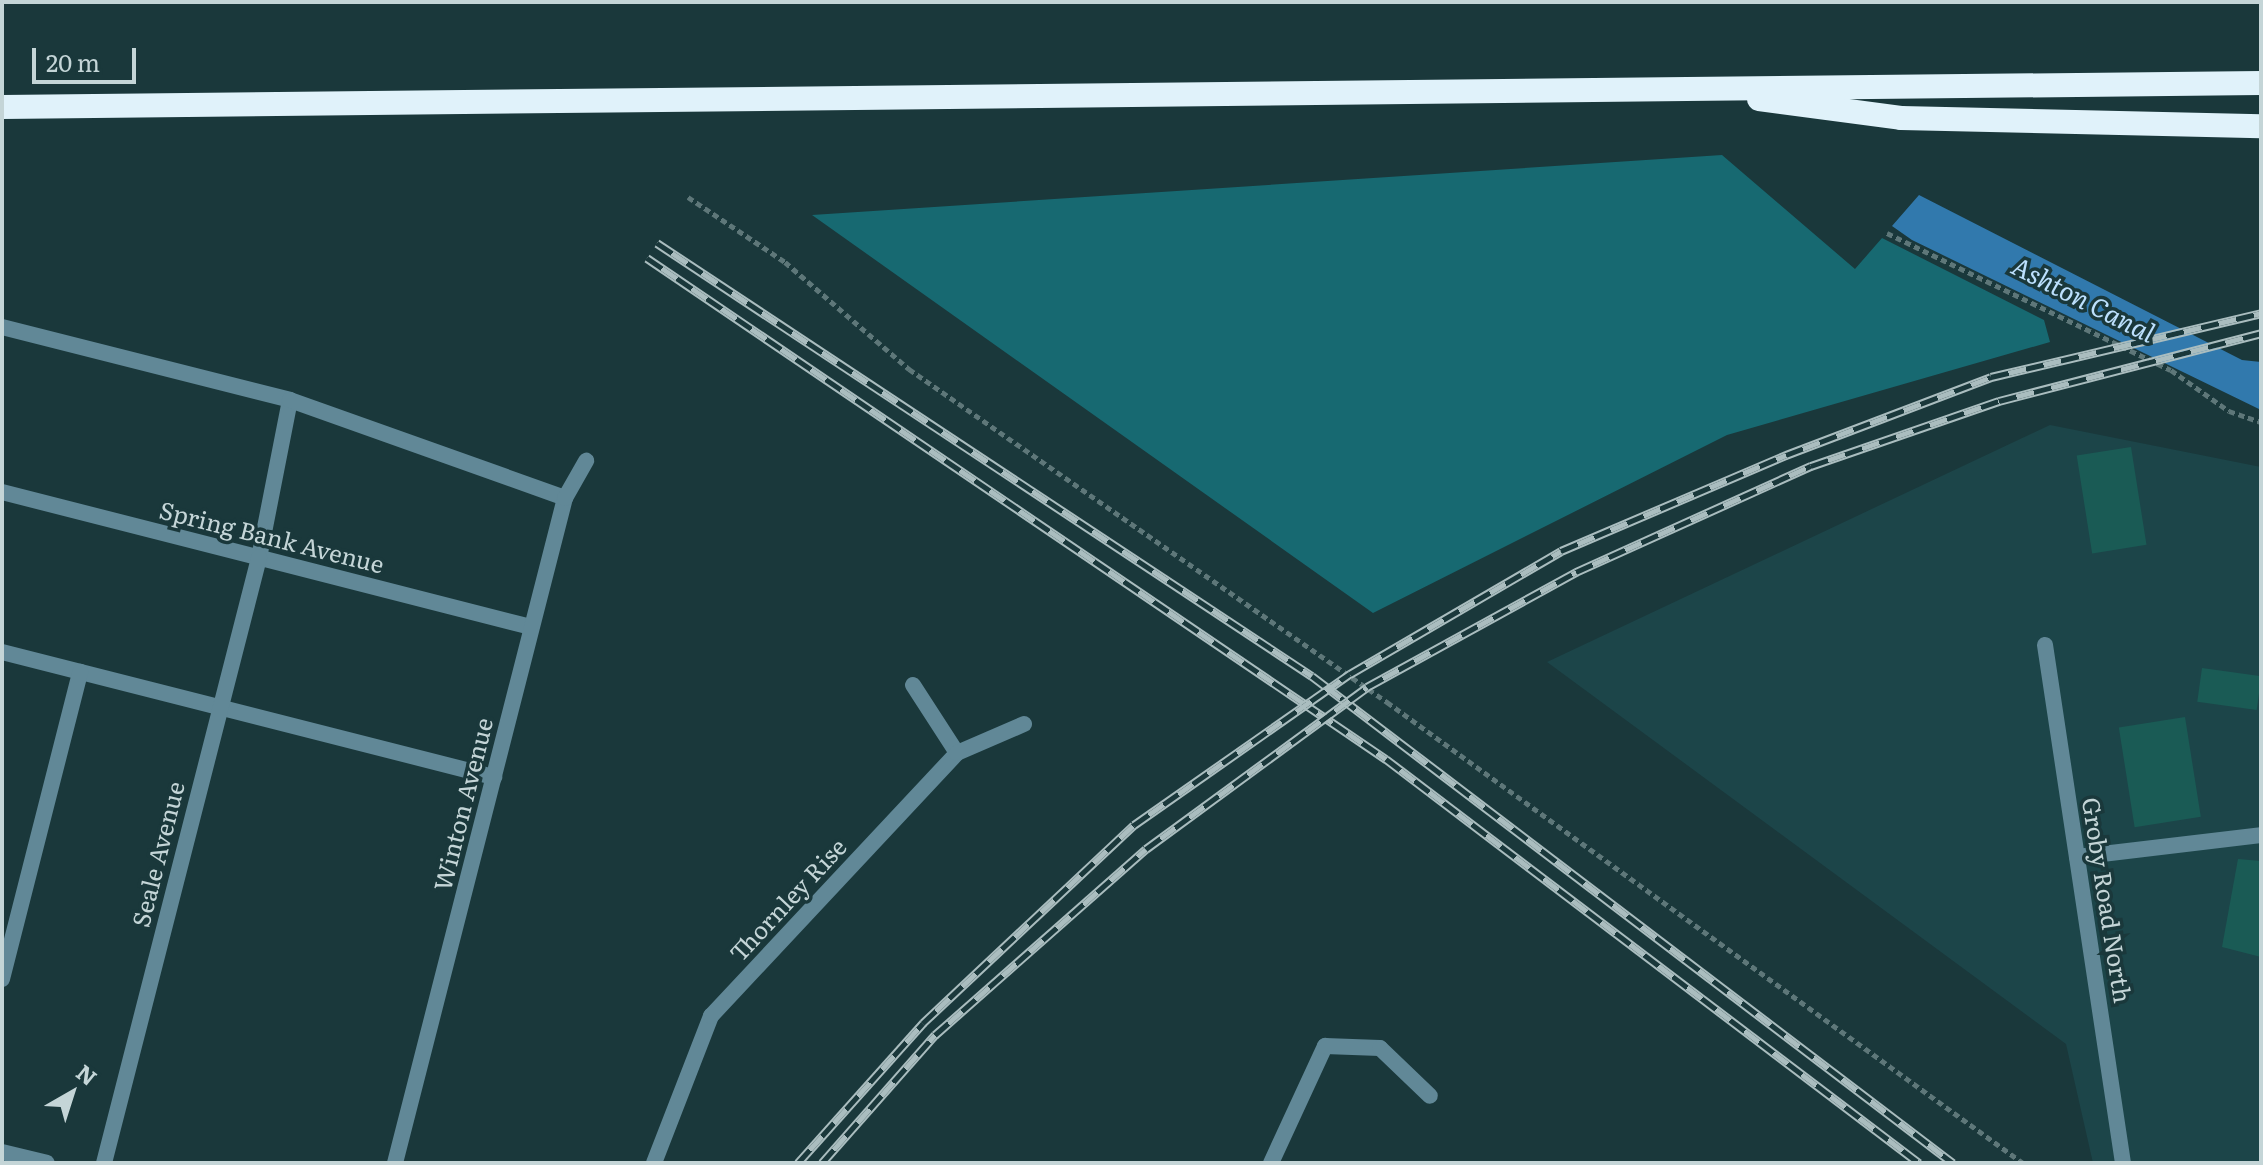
<!DOCTYPE html>
<style>
body{margin:0}
#map{position:relative;width:2263px;height:1165px;overflow:hidden;background:#1a383b;font-family:Literata,serif}
div>[style]{position:absolute}
[style*='--x']{left:calc(var(--x)*1px);top:calc(var(--y)*1px);width:calc(var(--w)*1px);rotate:calc(var(--a)*1deg)}
.built>*{inset:0;background:#1c4549}
.green>*{inset:0;background:#176971}
.water>*{inset:0;background:#3179ad}
.building>*{inset:0;background:#1a5b55;transform-origin:0 0}
.path>*{height:5px;margin-top:-2.5px;transform-origin:0;background:repeating-linear-gradient(90deg,#5e7779 0 6px,transparent 0 10px)}
.lane>*{height:16px;margin:-8px;padding:0 8px;transform-origin:8px;border-radius:8px;background:#618897}
.street>*{height:16px;margin:-8px;padding:0 8px;transform-origin:8px;border-radius:8px;background:#618897}
.highway>*{height:24px;margin:-12px;padding:0 12px;transform-origin:12px;border-radius:12px;background:#e0f2fa}
.rail>*{height:9px;margin-top:-4.5px;transform-origin:0;background:repeating-linear-gradient(90deg,#1a383b 0 18px,#aabdbf 0 36px);box-sizing:border-box;border-block:2px solid #aabdbf}
span{translate:-50% -50%;white-space:nowrap;text-align:center;line-height:1.15;-webkit-text-stroke:7px #1a383b;paint-order:stroke}
.street-label{font-size:24px;color:#c4d5d7}
.water-label{font-size:26px;color:#bce0fd;font-style:italic}
.frame{position:absolute;inset:0;border:4px solid #c4d5d7;pointer-events:none}
.north{position:absolute;left:32px;top:1053px;width:80px;height:80px;-webkit-text-stroke:6px #1a383b;paint-order:stroke;rotate:39deg;font-size:22px;font-weight:700;line-height:32px;text-align:center;color:#c4d5d7}
.north::after{content:'';display:block;margin:auto;width:28px;height:36px;background:#c4d5d7;clip-path:polygon(50% 0,100% 100%,50% 72%,0 100%)}
.scale{position:absolute;left:32px;top:48px;width:104px;height:36px;box-sizing:border-box;border:4px solid #c4d5d7;border-top:0;padding-left:10px;font-size:24px;line-height:28px;white-space:nowrap;color:#c4d5d7;-webkit-text-stroke:6px #1a383b;paint-order:stroke}
</style>
<div id="map">
<div class="built">
<div style="clip-path:polygon(2050px 425px,2261px 467px,2261px 1163px,2093px 1163px,2066px 1044px,1547px 662px)"></div>
</div>
<div class="green">
<div style="clip-path:polygon(1722px 155px,1855px 269px,1882px 238px,2044px 320px,2050px 342px,1727px 435px,1373px 613px,812px 215px)"></div>
</div>
<div class="water">
<div style="clip-path:polygon(1919px 195px,2242px 360px,2261px 362px,2261px 410px,1912px 240px,1892px 226px)"></div>
</div>
<div class="building">
<div style="left:2131px;top:447px;width:99px;height:55px;rotate:81deg"></div>
<div style="left:2202px;top:668px;width:60px;height:34px;rotate:8deg"></div>
<div style="left:2185px;top:717px;width:101px;height:67px;rotate:81deg"></div>
<div style="clip-path:polygon(2238px 859px,2261px 861px,2261px 957px,2222px 947px)"></div>
</div>
<div class="path">
<div style="--x:688;--y:197;--w:117;--a:33.8"></div>
<div style="--x:785;--y:262;--w:164;--a:40.8"></div>
<div style="--x:909;--y:369;--w:583;--a:34.86"></div>
<div style="--x:1387;--y:702;--w:786;--a:35.94"></div>
<div style="--x:1887;--y:233;--w:315;--a:25.8"></div>
<div style="--x:2171;--y:370;--w:71;--a:35.3"></div>
<div style="--x:2229;--y:411;--w:34;--a:19"></div>
</div>
<div class="lane">
<div style="--x:2;--y:327;--w:297;--a:14.2"></div>
<div style="--x:259;--y:558;--w:161;--a:-78.9"></div>
<div style="--x:290;--y:400;--w:292;--a:19.6"></div>
<div style="--x:2;--y:652;--w:508;--a:14.26"></div>
<div style="--x:2077;--y:857;--w:185;--a:-6.8"></div>
<div style="--x:2;--y:979;--w:317;--a:-75.7"></div>
</div>
<div class="street">
<div style="--x:2;--y:492;--w:546;--a:14.32"></div>
<div style="--x:2045;--y:645;--w:524;--a:81.44"></div>
<div style="--x:913;--y:685;--w:81;--a:57.1"></div>
<div style="--x:2;--y:1152;--w:46;--a:13.7"></div>
<div style="--x:104;--y:1163;--w:625;--a:-75.63"></div>
<div style="--x:395;--y:1163;--w:686;--a:-75.66"></div>
<div style="--x:565;--y:498;--w:43;--a:-60.4"></div>
<div style="--x:654;--y:1163;--w:158;--a:-68.8"></div>
<div style="--x:711;--y:1016;--w:360;--a:-46.9"></div>
<div style="--x:957;--y:753;--w:73;--a:-23.4"></div>
<div style="--x:1271;--y:1163;--w:129;--a:-65.2"></div>
<div style="--x:1325;--y:1046;--w:55;--a:2.1"></div>
<div style="--x:1380;--y:1048;--w:69;--a:43.8"></div>
</div>
<div class="highway">
<div style="--x:1759;--y:99;--w:143;--a:7.6"></div>
<div style="--x:1901;--y:118;--w:360;--a:1.3"></div>
<div style="--x:2;--y:107;--w:2259;--a:-0.61"></div>
</div>
<div class="rail">
<div style="--x:657;--y:243;--w:785;--a:33.47"></div>
<div style="--x:1312;--y:676;--w:805;--a:37.23"></div>
<div style="--x:647;--y:258;--w:893;--a:34.14"></div>
<div style="--x:1386;--y:759;--w:669;--a:37.16"></div>
<div style="--x:798;--y:1163;--w:188;--a:-48.2"></div>
<div style="--x:923;--y:1023;--w:289;--a:-43.2"></div>
<div style="--x:1134;--y:825;--w:264;--a:-35"></div>
<div style="--x:1350;--y:674;--w:244;--a:-30.2"></div>
<div style="--x:1561;--y:551;--w:245;--a:-23.1"></div>
<div style="--x:1786;--y:455;--w:219;--a:-20.8"></div>
<div style="--x:1991;--y:377;--w:277;--a:-13.3"></div>
<div style="--x:822;--y:1163;--w:171;--a:-48.6"></div>
<div style="--x:935;--y:1035;--w:281;--a:-41.4"></div>
<div style="--x:1146;--y:849;--w:274;--a:-36.2"></div>
<div style="--x:1367;--y:687;--w:239;--a:-28.8"></div>
<div style="--x:1576;--y:572;--w:258;--a:-24.3"></div>
<div style="--x:1811;--y:466;--w:199;--a:-19.1"></div>
<div style="--x:1999;--y:401;--w:271;--a:-14.5"></div>
</div>
<div class="street-label">
<span style="left:272px;top:536px;rotate:14deg">Spring Bank Avenue</span>
<span style="left:462px;top:804px;rotate:-76deg">Winton Avenue</span>
<span style="left:157px;top:854px;rotate:-76deg">Seale Avenue</span>
<span style="left:787px;top:899px;rotate:-47deg">Thornley Rise</span>
<span style="left:2108px;top:900px;rotate:81deg">Groby Road North</span>
</div>
<div class="water-label">
<span style="left:2084px;top:298px;rotate:27deg">Ashton Canal</span>
</div>
<div class="frame"></div>
<div class="north">N</div>
<div class="scale">20 m</div>
</div>
